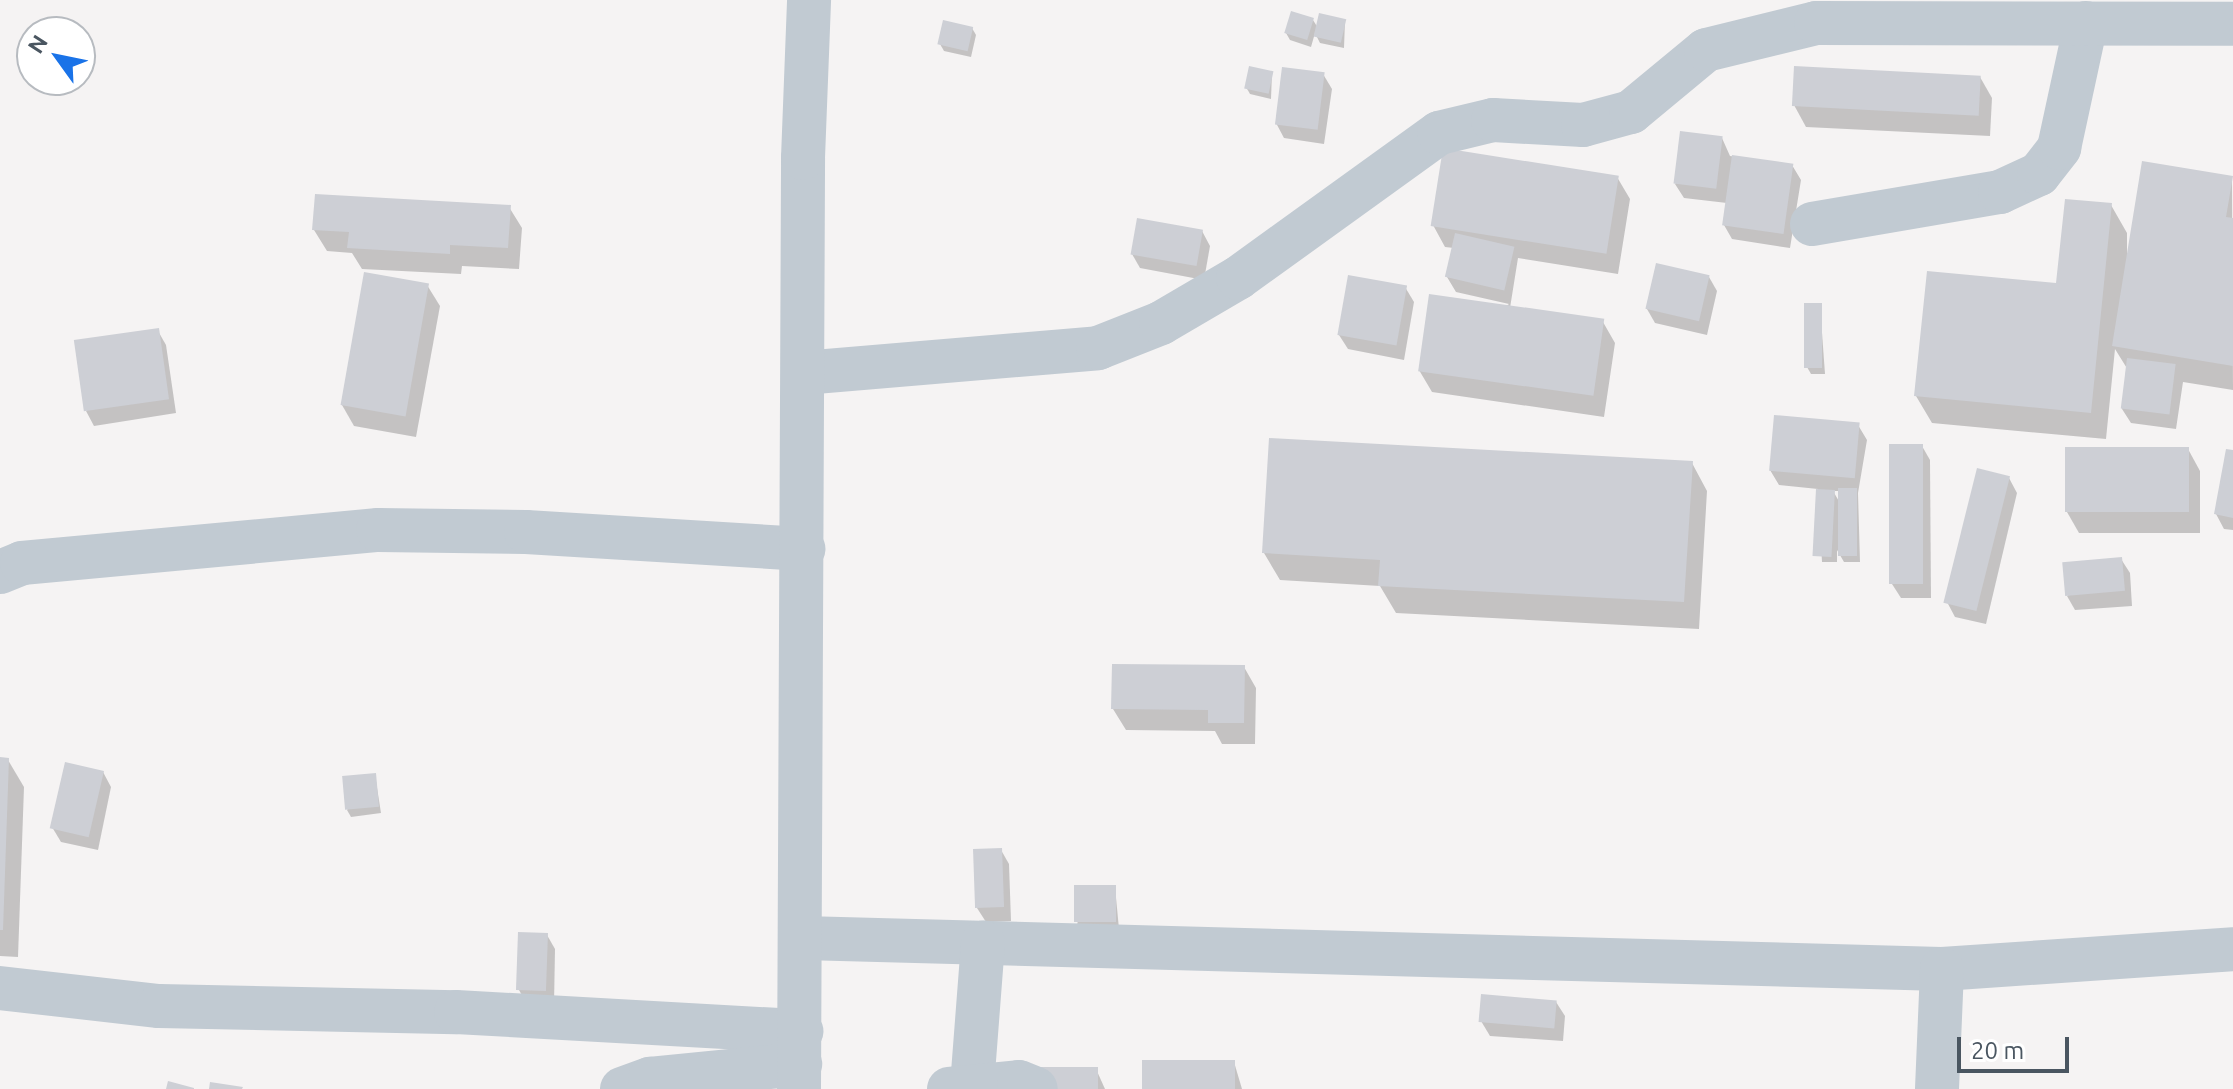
<!DOCTYPE html>
<style>
body{margin:0}
#map{position:relative;width:2233px;height:1089px;overflow:hidden;background:#f5f3f3;font-family:Ubuntu,sans-serif}
div>[style]{position:absolute}
[style*='--x']{left:calc(var(--x)*1px);top:calc(var(--y)*1px);width:calc(var(--w)*1px);rotate:calc(var(--a)*1deg)}
.shadow>*{inset:0;background:#0003}
.building>*{inset:0;background:#cdcfd5;transform-origin:0 0}
.minor>*{height:44px;margin:-22px;padding:0 22px;transform-origin:22px;border-radius:22px;background:#c1cad2}
span{translate:-50% -50%;white-space:nowrap;text-align:center;line-height:1.15;-webkit-text-stroke:8px #fff;paint-order:stroke}
.north{position:absolute;left:16px;top:16px;width:80px;height:80px;box-sizing:border-box;background:#fff;border:2px solid #b7bbc0;border-radius:50%;rotate:303deg;font-size:22px;font-weight:700;line-height:32px;text-align:center;color:#4a5661}
.north::after{content:'';display:block;margin:auto;width:28px;height:36px;background:#1a73e8;clip-path:polygon(50% 0,100% 100%,50% 72%,0 100%)}
.scale{position:absolute;left:1957px;top:1037px;width:112px;height:36px;box-sizing:border-box;border:4px solid #4a5661;border-top:0;padding-left:10px;font-size:24px;line-height:28px;white-space:nowrap;color:#4a5661;-webkit-text-stroke:6px #fff;paint-order:stroke}
</style>
<div id="map">
<div class="shadow">
<div style="clip-path:polygon(1313px 20px,1318px 28px,1345px 21px,1344px 48px,1320px 43px,1315px 33px,1311px 47px,1290px 40px,1286px 33px)"></div>
<div style="clip-path:polygon(972px 28px,976px 35px,971px 57px,944px 51px,940px 44px)"></div>
<div style="clip-path:polygon(1272px 73px,1271px 99px,1250px 94px,1246px 87px)"></div>
<div style="clip-path:polygon(1323px 74px,1332px 89px,1324px 144px,1284px 138px,1276px 123px)"></div>
<div style="clip-path:polygon(1980px 77px,1992px 98px,1990px 136px,1806px 127px,1794px 105px)"></div>
<div style="clip-path:polygon(1722px 138px,1730px 156px,1792px 165px,1801px 180px,1790px 248px,1732px 239px,1724px 225px,1727px 203px,1684px 198px,1675px 184px)"></div>
<div style="clip-path:polygon(1617px 177px,1630px 199px,1618px 274px,1518px 258px,1510px 308px,1603px 322px,1615px 343px,1604px 417px,1432px 392px,1419px 370px,1509px 304px,1456px 292px,1447px 277px,1454px 248px,1445px 247px,1433px 225px)"></div>
<div style="clip-path:polygon(2232px 177px,2233px 390px,2183px 382px,2176px 429px,2131px 423px,2122px 409px,2128px 370px,2115px 349px,2106px 439px,1932px 423px,1916px 396px,2058px 285px,2111px 205px,2127px 233px,2127px 262px)"></div>
<div style="clip-path:polygon(509px 207px,522px 228px,519px 269px,462px 266px,461px 274px,362px 269px,352px 253px,327px 251px,314px 230px)"></div>
<div style="clip-path:polygon(1202px 231px,1210px 246px,1204px 280px,1140px 268px,1132px 254px)"></div>
<div style="clip-path:polygon(1709px 277px,1717px 291px,1707px 335px,1655px 323px,1647px 309px)"></div>
<div style="clip-path:polygon(427px 285px,440px 306px,416px 437px,354px 426px,342px 405px)"></div>
<div style="clip-path:polygon(1405px 287px,1414px 302px,1404px 360px,1348px 349px,1339px 335px)"></div>
<div style="clip-path:polygon(1820px 305px,1825px 374px,1811px 374px,1807px 367px)"></div>
<div style="clip-path:polygon(158px 331px,166px 345px,176px 413px,94px 426px,86px 411px)"></div>
<div style="clip-path:polygon(evenodd,1858px 425px,1867px 440px,1858px 493px,1860px 562px,1844px 562px,1837px 550px,1837px 562px,1822px 562px,1818px 489px,1779px 485px,1770px 470px,1858px 425px,1833px 491px,1840px 491px,1840px 503px,1833px 491px)"></div>
<div style="clip-path:polygon(1922px 446px,1930px 460px,1931px 598px,1901px 598px,1892px 584px)"></div>
<div style="clip-path:polygon(2188px 449px,2200px 471px,2200px 533px,2079px 533px,2067px 512px)"></div>
<div style="clip-path:polygon(2233px 453px,2233px 530px,2224px 529px,2216px 514px)"></div>
<div style="clip-path:polygon(1692px 463px,1707px 491px,1699px 629px,1396px 613px,1380px 586px,1280px 580px,1264px 553px)"></div>
<div style="clip-path:polygon(2009px 478px,2017px 493px,1986px 624px,1955px 617px,1947px 602px)"></div>
<div style="clip-path:polygon(2121px 559px,2130px 573px,2132px 606px,2075px 610px,2067px 596px)"></div>
<div style="clip-path:polygon(1244px 667px,1256px 688px,1255px 744px,1222px 744px,1215px 731px,1126px 730px,1113px 709px)"></div>
<div style="clip-path:polygon(0 759px,8px 760px,24px 787px,18px 957px,0 956px)"></div>
<div style="clip-path:polygon(103px 772px,111px 787px,98px 850px,61px 842px,52px 827px)"></div>
<div style="clip-path:polygon(375px 775px,381px 813px,351px 817px,347px 810px)"></div>
<div style="clip-path:polygon(1001px 850px,1009px 864px,1011px 921px,986px 922px,977px 908px)"></div>
<div style="clip-path:polygon(1115px 887px,1119px 929px,1081px 929px,1077px 923px)"></div>
<div style="clip-path:polygon(547px 935px,555px 949px,554px 1005px,527px 1004px,519px 990px)"></div>
<div style="clip-path:polygon(1556px 1002px,1565px 1016px,1563px 1041px,1490px 1036px,1481px 1021px)"></div>
<div style="clip-path:polygon(1234px 1062px,1242px 1089px,1143px 1089px)"></div>
<div style="clip-path:polygon(1096px 1069px,1105px 1089px,1014px 1089px)"></div>
</div>
<div class="building">
<div style="left:1291px;top:11px;width:24px;height:23px;rotate:17deg"></div>
<div style="left:1319px;top:13px;width:28px;height:24px;rotate:13deg"></div>
<div style="left:943px;top:20px;width:31px;height:25px;rotate:13deg"></div>
<div style="left:1249px;top:66px;width:25px;height:23px;rotate:12deg"></div>
<div style="left:1794px;top:66px;width:187px;height:40px;rotate:3deg"></div>
<div style="left:1282px;top:67px;width:43px;height:58px;rotate:7deg"></div>
<div style="left:1680px;top:131px;width:43px;height:53px;rotate:7deg"></div>
<div style="left:1443px;top:148px;width:178px;height:79px;rotate:9deg"></div>
<div style="left:1732px;top:155px;width:62px;height:71px;rotate:8deg"></div>
<div style="clip-path:polygon(2142px 161px,2233px 176px,2226px 217px,2233px 218px,2233px 366px,2112px 346px)"></div>
<div style="clip-path:polygon(315px 194px,511px 205px,508px 248px,450px 245px,450px 254px,347px 248px,349px 232px,312px 230px)"></div>
<div style="clip-path:polygon(2065px 199px,2112px 203px,2091px 413px,1914px 396px,1927px 271px,2056px 283px)"></div>
<div style="left:1137px;top:218px;width:67px;height:37px;rotate:10deg"></div>
<div style="left:1455px;top:233px;width:61px;height:45px;rotate:13deg"></div>
<div style="left:1656px;top:263px;width:55px;height:47px;rotate:13deg"></div>
<div style="left:364px;top:272px;width:66px;height:135px;rotate:10deg"></div>
<div style="left:1348px;top:275px;width:60px;height:61px;rotate:10deg"></div>
<div style="left:1429px;top:294px;width:177px;height:78px;rotate:8deg"></div>
<div style="left:1804px;top:303px;width:18px;height:65px"></div>
<div style="left:159px;top:328px;width:72px;height:86px;rotate:82deg"></div>
<div style="left:2127px;top:358px;width:49px;height:51px;rotate:7deg"></div>
<div style="left:1774px;top:415px;width:86px;height:56px;rotate:5deg"></div>
<div style="clip-path:polygon(1269px 438px,1693px 461px,1684px 602px,1378px 586px,1380px 560px,1262px 553px)"></div>
<div style="left:1889px;top:444px;width:34px;height:140px"></div>
<div style="left:2189px;top:447px;width:65px;height:124px;rotate:90deg"></div>
<div style="clip-path:polygon(2226px 449px,2233px 450px,2233px 518px,2214px 514px)"></div>
<div style="left:1977px;top:468px;width:34px;height:139px;rotate:14deg"></div>
<div style="left:1838px;top:488px;width:19px;height:68px"></div>
<div style="left:1816px;top:489px;width:19px;height:67px;rotate:3deg"></div>
<div style="left:2122px;top:557px;width:34px;height:60px;rotate:85deg"></div>
<div style="clip-path:polygon(1112px 664px,1245px 665px,1244px 723px,1208px 723px,1208px 710px,1111px 709px)"></div>
<div style="clip-path:polygon(0 757px,9px 758px,3px 930px,0 930px)"></div>
<div style="left:65px;top:762px;width:40px;height:68px;rotate:13deg"></div>
<div style="left:376px;top:773px;width:34px;height:34px;rotate:85deg"></div>
<div style="left:1002px;top:848px;width:59px;height:29px;rotate:88deg"></div>
<div style="left:1116px;top:885px;width:37px;height:42px;rotate:90deg"></div>
<div style="left:518px;top:932px;width:30px;height:58px;rotate:2deg"></div>
<div style="left:1481px;top:994px;width:76px;height:28px;rotate:5deg"></div>
<div style="left:1142px;top:1060px;width:93px;height:29px"></div>
<div style="left:1098px;top:1067px;width:22px;height:87px;rotate:90deg"></div>
<div style="clip-path:polygon(168px 1081px,194px 1088px,194px 1089px,166px 1089px)"></div>
<div style="clip-path:polygon(210px 1082px,243px 1087px,242px 1089px,209px 1089px)"></div>
</div>
<div class="minor">
<div style="--x:1812;--y:224;--w:191;--a:-9.7"></div>
<div style="--x:2000;--y:192;--w:43;--a:-24.8"></div>
<div style="--x:2039;--y:174;--w:33;--a:-52"></div>
<div style="--x:2059;--y:148;--w:128;--a:-77.8"></div>
<div style="--x:803;--y:373;--w:296;--a:-4.8"></div>
<div style="--x:1098;--y:348;--w:68;--a:-21.6"></div>
<div style="--x:1161;--y:323;--w:89;--a:-30.3"></div>
<div style="--x:1238;--y:278;--w:248;--a:-35.8"></div>
<div style="--x:1439;--y:133;--w:56;--a:-13.5"></div>
<div style="--x:1493;--y:120;--w:90;--a:3.2"></div>
<div style="--x:1583;--y:125;--w:50;--a:-15.2"></div>
<div style="--x:1631;--y:112;--w:97;--a:-39.6"></div>
<div style="--x:1706;--y:50;--w:113;--a:-13.8"></div>
<div style="--x:1816;--y:23;--w:417;--a:0.1"></div>
<div style="--x:0;--y:572;--w:24;--a:-22"></div>
<div style="--x:22;--y:563;--w:358;--a:-5.3"></div>
<div style="--x:378;--y:530;--w:148;--a:0.8"></div>
<div style="--x:526;--y:532;--w:278;--a:3.5"></div>
<div style="--x:803;--y:938;--w:1139;--a:1.56"></div>
<div style="--x:1942;--y:969;--w:292;--a:-3.9"></div>
<div style="--x:0;--y:988;--w:160;--a:6.5"></div>
<div style="--x:159;--y:1006;--w:297;--a:1.2"></div>
<div style="--x:456;--y:1012;--w:346;--a:3.2"></div>
<div style="--x:972;--y:1086;--w:144;--a:-85.6"></div>
<div style="--x:622;--y:1089;--w:30;--a:-20"></div>
<div style="--x:650;--y:1079;--w:151;--a:-5.7"></div>
<div style="--x:799;--y:1089;--w:931;--a:-89.75"></div>
<div style="--x:803;--y:158;--w:158;--a:-87.8"></div>
<div style="--x:949;--y:1089;--w:70;--a:-5.7"></div>
<div style="--x:1019;--y:1082;--w:18;--a:22"></div>
<div style="--x:1937;--y:1089;--w:120;--a:-87.6"></div>
</div>
<div class="north">N</div>
<div class="scale">20 m</div>
</div>
